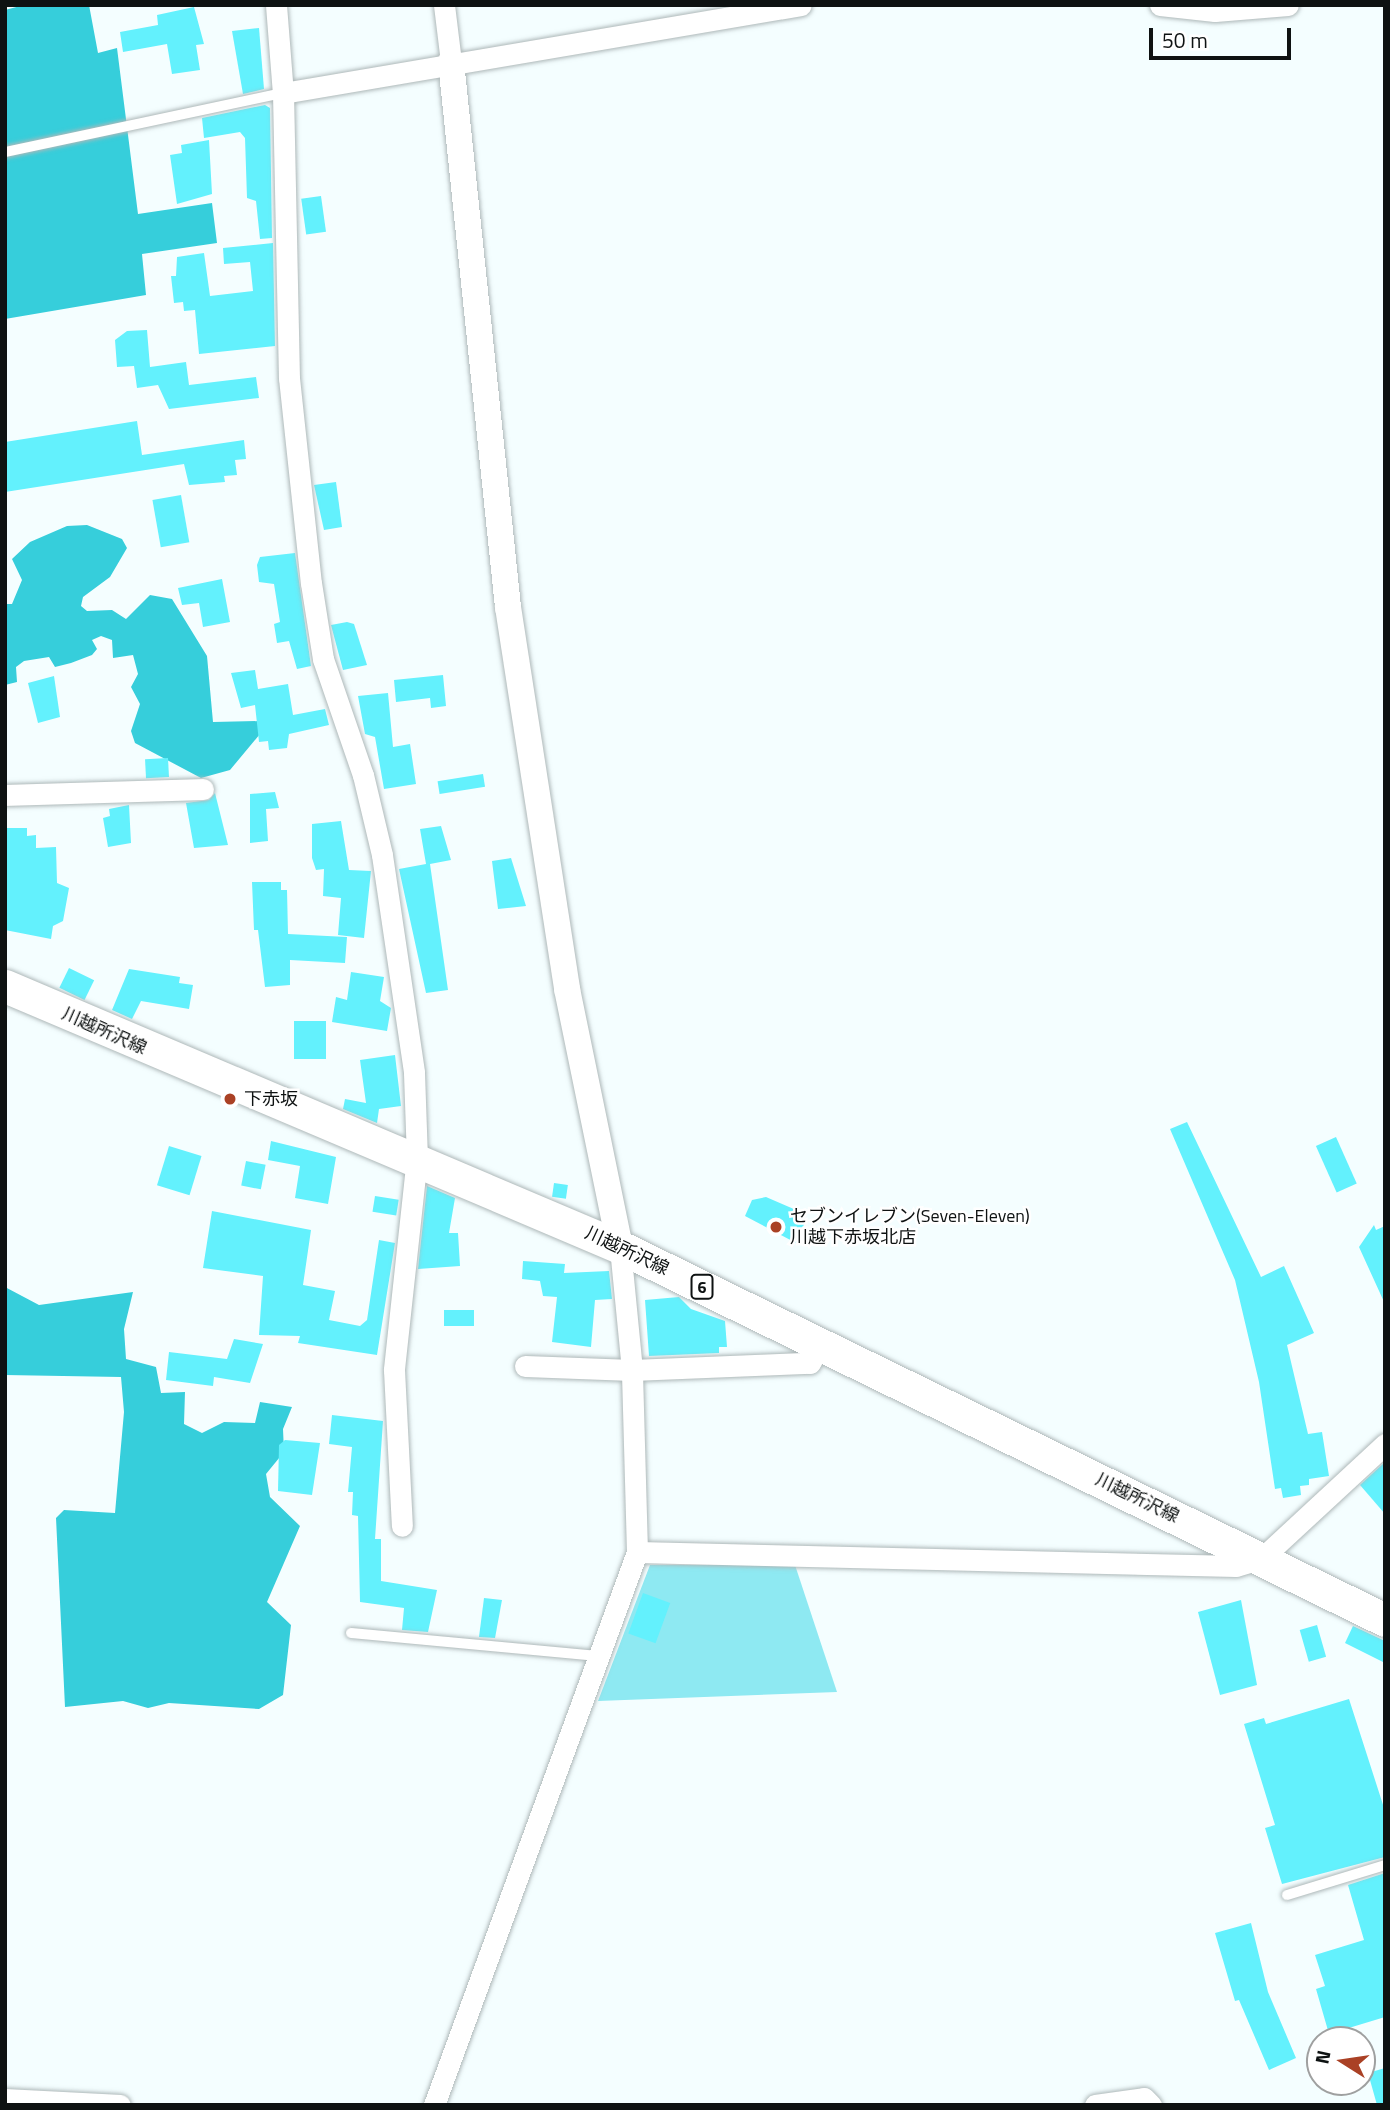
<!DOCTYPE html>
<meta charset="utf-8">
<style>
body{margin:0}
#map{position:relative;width:1390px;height:2110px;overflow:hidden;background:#f4feff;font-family:"Titillium Web","Noto Sans JP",sans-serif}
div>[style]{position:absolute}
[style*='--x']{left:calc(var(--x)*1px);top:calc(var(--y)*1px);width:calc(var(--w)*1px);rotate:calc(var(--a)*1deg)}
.green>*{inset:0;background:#8ee9f2}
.forest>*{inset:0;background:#36cedb}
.building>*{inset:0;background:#63f1fd;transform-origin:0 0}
.roads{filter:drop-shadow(0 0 2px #aeb8b9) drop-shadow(0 0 2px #aeb8b9)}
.service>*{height:10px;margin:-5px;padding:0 5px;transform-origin:5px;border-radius:5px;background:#fff}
.minor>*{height:21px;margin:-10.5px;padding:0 10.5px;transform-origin:10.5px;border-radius:10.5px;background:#fff}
.tertiary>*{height:26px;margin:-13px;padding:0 13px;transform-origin:13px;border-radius:13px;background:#fff}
.primary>*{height:33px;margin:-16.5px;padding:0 16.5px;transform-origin:16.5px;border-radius:16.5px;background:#fff}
.dots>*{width:19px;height:19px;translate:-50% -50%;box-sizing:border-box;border:4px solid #fff;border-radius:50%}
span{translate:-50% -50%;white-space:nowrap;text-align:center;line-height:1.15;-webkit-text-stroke:5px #fff;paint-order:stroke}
.shield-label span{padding:2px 5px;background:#fff;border:2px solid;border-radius:5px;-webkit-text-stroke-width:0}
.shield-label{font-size:16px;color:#0e1212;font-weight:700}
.street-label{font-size:18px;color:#0e1212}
.poi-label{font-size:18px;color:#0e1212}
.left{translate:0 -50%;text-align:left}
.frame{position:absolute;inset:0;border:7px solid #0e1212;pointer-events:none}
.north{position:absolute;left:1306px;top:2026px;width:70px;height:70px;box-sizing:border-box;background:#fff;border:2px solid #9fa0a0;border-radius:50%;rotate:282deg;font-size:19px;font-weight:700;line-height:28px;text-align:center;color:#0e1212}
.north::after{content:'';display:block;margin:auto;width:24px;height:32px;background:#aa4125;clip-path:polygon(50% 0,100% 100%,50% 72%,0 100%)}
.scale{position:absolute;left:1149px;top:28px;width:142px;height:32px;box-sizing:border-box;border:4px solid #0e1212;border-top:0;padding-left:9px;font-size:21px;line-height:24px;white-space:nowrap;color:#0e1212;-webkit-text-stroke:5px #fff;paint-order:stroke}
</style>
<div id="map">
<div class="green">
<div style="clip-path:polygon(650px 1565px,795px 1565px,837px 1692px,598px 1701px)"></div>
</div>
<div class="forest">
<div style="clip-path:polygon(24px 5px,89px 5px,98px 53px,117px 48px,138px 214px,212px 203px,217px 243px,142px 254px,146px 295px,5px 319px,5px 10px)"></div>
<div style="clip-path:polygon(87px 525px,122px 539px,127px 548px,110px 577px,83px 597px,81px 606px,87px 611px,112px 610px,126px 619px,150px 595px,172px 599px,207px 656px,213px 722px,260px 721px,260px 734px,230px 770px,201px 778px,135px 743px,131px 731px,140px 704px,131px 687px,138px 674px,133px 655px,113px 658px,112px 640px,101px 636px,92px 640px,97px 649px,92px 655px,71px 663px,55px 667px,49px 657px,24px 661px,16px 667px,17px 682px,5px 685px,5px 604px,12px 604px,22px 580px,12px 559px,30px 542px,67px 526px)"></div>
<div style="clip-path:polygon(5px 1287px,39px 1305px,133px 1292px,124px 1329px,126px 1359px,156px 1367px,161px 1393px,185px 1392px,184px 1424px,202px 1433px,224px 1422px,255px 1423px,260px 1402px,292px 1407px,283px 1429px,284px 1452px,266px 1474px,270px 1497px,300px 1526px,267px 1602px,291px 1625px,283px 1695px,259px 1709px,169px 1703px,148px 1708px,123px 1701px,65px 1707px,56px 1518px,64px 1510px,115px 1513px,124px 1412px,121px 1377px,5px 1375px)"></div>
</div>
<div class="building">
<div style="clip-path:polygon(194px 7px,204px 44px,196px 45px,200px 70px,172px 74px,167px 44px,123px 52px,120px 32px,158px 25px,157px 15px)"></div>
<div style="clip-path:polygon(259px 28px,264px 89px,243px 94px,232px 31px)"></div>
<div style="clip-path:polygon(265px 105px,270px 108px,272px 238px,260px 239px,256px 201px,247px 198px,245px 138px,240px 132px,204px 138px,202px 118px)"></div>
<div style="clip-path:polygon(209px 140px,212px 194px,177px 204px,170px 155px,182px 153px,181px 145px)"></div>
<div style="left:321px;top:196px;width:36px;height:20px;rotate:82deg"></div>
<div style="clip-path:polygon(273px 243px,275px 346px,199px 354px,195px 310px,184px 311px,183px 302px,174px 303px,171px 276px,176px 276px,177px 257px,204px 253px,210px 296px,253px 291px,250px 262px,224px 264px,223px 248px)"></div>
<div style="clip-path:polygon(147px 330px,150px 367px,186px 362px,189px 385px,256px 377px,259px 398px,169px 409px,158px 385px,137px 388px,134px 366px,117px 367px,115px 340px,127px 331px)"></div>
<div style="clip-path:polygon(137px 421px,142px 455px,244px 440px,246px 459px,235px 460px,237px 475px,224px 476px,225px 482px,189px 485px,184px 464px,5px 492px,5px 442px)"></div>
<div style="clip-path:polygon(336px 482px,342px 527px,324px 530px,314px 485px)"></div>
<div style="left:181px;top:495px;width:48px;height:29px;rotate:80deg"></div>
<div style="clip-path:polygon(295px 553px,311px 666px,297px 669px,289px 641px,277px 643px,274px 624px,280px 622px,274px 584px,259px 582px,257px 565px,260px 557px)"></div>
<div style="clip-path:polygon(222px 579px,230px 622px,203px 627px,199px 603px,182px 605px,178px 588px)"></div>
<div style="clip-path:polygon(347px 622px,354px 624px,367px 665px,343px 670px,331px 625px)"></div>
<div style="clip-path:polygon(255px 670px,258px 689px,288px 684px,293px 715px,325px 709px,329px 725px,289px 734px,287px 748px,269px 750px,268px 741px,259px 742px,255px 705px,241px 708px,231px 673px)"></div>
<div style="clip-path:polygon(443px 675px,446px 706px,431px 708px,430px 698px,396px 702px,394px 680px)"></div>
<div style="clip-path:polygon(54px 676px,60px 717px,38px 723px,28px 683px)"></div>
<div style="clip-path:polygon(388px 693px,393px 747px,410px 744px,416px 784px,384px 789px,375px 737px,365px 734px,358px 696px)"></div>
<div style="left:168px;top:758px;width:19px;height:23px;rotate:87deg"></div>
<div style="left:483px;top:774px;width:13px;height:46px;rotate:81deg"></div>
<div style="clip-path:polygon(275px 792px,279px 808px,266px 809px,268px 841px,250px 843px,250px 794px)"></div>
<div style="clip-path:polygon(215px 793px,228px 845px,194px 848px,186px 803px,209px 800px)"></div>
<div style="clip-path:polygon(129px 805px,131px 843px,108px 847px,103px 818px,110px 816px,109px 809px)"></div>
<div style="clip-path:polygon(341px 821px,349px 870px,371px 871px,364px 938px,338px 935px,341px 898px,323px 896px,324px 869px,316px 870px,312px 858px,312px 824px)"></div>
<div style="clip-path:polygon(441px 826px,451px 860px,430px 864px,448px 990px,426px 993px,399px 869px,426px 864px,420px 829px)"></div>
<div style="clip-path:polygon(5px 828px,27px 828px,27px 836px,36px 835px,36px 848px,56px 847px,57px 883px,69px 888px,63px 921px,53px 926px,51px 939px,5px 930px)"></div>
<div style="clip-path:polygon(511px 858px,526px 906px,498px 909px,492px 861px)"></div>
<div style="clip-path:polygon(252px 882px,281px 882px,281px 890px,287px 890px,288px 934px,347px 937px,345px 963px,290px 960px,290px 985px,265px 987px,258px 930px,254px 930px)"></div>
<div style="left:69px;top:968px;width:28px;height:22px;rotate:26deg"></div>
<div style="clip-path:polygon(129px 969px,180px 977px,179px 983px,193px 985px,189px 1009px,141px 1001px,132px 1019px,112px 1010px)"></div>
<div style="clip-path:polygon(351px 972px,384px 977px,380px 1001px,391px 1008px,387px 1031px,332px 1022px,336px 997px,347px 1000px)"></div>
<div style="left:326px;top:1021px;width:38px;height:32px;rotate:90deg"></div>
<div style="clip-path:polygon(395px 1055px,401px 1106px,379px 1109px,377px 1123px,343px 1109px,345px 1099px,366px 1103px,360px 1060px)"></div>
<div style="clip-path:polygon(1187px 1122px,1261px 1277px,1284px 1266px,1314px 1333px,1287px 1345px,1308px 1434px,1322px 1432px,1329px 1476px,1309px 1479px,1309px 1485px,1300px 1486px,1301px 1495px,1283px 1498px,1281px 1488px,1275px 1489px,1259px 1382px,1235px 1280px,1170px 1129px)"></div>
<div style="left:1336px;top:1137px;width:51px;height:22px;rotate:66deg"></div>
<div style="clip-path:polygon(271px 1141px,336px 1157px,328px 1204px,295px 1198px,300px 1166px,268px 1160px)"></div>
<div style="left:169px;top:1146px;width:34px;height:41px;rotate:17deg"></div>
<div style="left:246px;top:1161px;width:20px;height:25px;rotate:11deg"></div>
<div style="left:554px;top:1183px;width:14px;height:14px;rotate:8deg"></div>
<div style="clip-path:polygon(427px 1186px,455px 1198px,449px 1233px,458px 1233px,460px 1266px,418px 1269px)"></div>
<div style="left:375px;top:1196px;width:24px;height:16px;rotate:9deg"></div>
<div style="clip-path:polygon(766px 1197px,803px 1213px,805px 1222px,796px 1243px,745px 1216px,752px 1200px)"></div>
<div style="clip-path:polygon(212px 1211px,311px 1230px,303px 1285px,335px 1291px,329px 1320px,360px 1326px,367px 1320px,379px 1240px,395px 1243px,377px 1355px,298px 1343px,300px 1336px,259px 1335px,263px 1276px,203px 1268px)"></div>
<div style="clip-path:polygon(1374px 1225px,1376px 1230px,1385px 1226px,1385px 1304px,1359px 1247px)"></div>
<div style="clip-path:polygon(523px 1261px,565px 1264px,564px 1273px,609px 1271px,612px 1299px,595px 1300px,591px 1347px,552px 1342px,557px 1297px,543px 1296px,540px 1281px,522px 1279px)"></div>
<div style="clip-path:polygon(679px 1297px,691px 1309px,725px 1321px,727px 1347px,719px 1347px,719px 1353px,649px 1356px,645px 1300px)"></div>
<div style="left:444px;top:1310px;width:30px;height:16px"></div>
<div style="clip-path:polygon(234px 1339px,263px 1344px,250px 1383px,214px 1377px,213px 1386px,166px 1380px,169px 1352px,227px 1359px)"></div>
<div style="clip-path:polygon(332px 1415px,383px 1421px,375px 1539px,381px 1539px,381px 1581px,437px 1590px,428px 1632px,402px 1630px,404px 1608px,360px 1602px,358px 1516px,352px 1515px,353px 1492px,348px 1492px,352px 1447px,329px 1444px)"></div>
<div style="clip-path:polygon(285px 1440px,320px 1443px,312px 1495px,278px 1491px,279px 1445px)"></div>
<div style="clip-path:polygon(1385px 1462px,1385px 1514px,1360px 1485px)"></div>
<div style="left:643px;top:1593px;width:29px;height:43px;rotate:20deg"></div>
<div style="clip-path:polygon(484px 1598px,502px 1600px,495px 1638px,479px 1637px)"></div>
<div style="clip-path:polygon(1241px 1600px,1257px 1685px,1220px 1695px,1198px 1612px)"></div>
<div style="left:1317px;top:1625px;width:33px;height:18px;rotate:74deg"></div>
<div style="clip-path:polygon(1353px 1626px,1385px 1641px,1385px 1663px,1345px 1643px)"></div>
<div style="clip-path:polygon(1349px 1699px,1385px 1811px,1385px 1857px,1282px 1884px,1265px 1828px,1275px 1825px,1244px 1724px,1264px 1718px,1266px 1724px)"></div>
<div style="clip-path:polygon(1385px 1873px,1385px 2017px,1329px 2034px,1316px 1989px,1325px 1986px,1315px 1955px,1364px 1940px,1348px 1885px)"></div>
<div style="clip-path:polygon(1251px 1923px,1268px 1992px,1296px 2058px,1269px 2070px,1239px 2000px,1235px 2001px,1215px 1933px)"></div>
<div style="clip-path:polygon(1385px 2068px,1385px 2105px,1377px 2105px,1368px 2073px)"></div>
</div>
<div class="roads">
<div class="service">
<div style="--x:5;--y:152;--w:284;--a:-12"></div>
<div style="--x:351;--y:1633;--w:251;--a:5.3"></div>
<div style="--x:1287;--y:1895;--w:102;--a:-17"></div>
</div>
<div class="minor">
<div style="--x:276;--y:5;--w:88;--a:85.5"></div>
<div style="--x:283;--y:93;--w:285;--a:88.8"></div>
<div style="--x:289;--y:378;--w:206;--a:83.9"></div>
<div style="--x:311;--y:583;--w:77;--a:81"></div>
<div style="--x:323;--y:659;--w:123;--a:71"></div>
<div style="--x:363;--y:775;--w:82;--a:76.6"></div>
<div style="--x:382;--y:855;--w:220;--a:81.6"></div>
<div style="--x:414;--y:1073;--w:84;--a:88"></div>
<div style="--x:417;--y:1157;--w:214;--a:96.2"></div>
<div style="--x:394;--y:1370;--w:156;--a:87.1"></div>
<div style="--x:444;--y:5;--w:57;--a:83"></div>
<div style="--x:1160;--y:5;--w:55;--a:6.2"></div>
<div style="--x:1215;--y:11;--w:73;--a:-4.7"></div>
<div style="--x:283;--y:93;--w:525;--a:-9.64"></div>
<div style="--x:5;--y:795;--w:198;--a:-1.7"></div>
<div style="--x:525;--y:1366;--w:107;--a:2.1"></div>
<div style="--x:632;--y:1370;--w:178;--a:-2.3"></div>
<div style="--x:810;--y:1363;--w:21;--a:-61"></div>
<div style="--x:637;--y:1552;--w:599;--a:1.34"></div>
<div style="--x:1236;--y:1566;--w:27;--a:-17"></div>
<div style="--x:1262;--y:1558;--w:168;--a:-42.8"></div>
<div style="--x:5;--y:2099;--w:115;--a:3"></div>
<div style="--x:434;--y:2105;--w:589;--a:-69.84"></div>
<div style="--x:637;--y:1552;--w:182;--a:-91.6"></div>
<div style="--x:632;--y:1370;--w:124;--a:-95.6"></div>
<div style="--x:1095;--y:2105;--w:49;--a:-8.1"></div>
<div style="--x:1144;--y:2098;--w:10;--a:45"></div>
</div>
<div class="tertiary">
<div style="--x:451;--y:62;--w:548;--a:84.03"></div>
<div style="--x:508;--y:607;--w:387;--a:81.2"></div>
<div style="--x:567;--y:989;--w:263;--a:78.4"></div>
</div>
<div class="primary">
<div style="--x:5;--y:986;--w:668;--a:23"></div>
<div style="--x:620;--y:1247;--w:851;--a:25.99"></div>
</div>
</div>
<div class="dots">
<div style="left:230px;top:1099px;background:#aa4125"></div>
<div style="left:776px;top:1227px;background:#aa4125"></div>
</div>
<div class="shield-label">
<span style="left:702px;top:1287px">6</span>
</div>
<div class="street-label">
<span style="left:104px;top:1031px;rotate:24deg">川越所沢線</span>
<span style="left:627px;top:1251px;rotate:25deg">川越所沢線</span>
<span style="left:1137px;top:1498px;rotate:26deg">川越所沢線</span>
</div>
<div class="poi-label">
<span class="left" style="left:244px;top:1099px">下赤坂</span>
<span class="left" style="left:790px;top:1227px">セブンイレブン(Seven-Eleven)<br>川越下赤坂北店</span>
</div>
<div class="frame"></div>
<div class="north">N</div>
<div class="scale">50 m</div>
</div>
